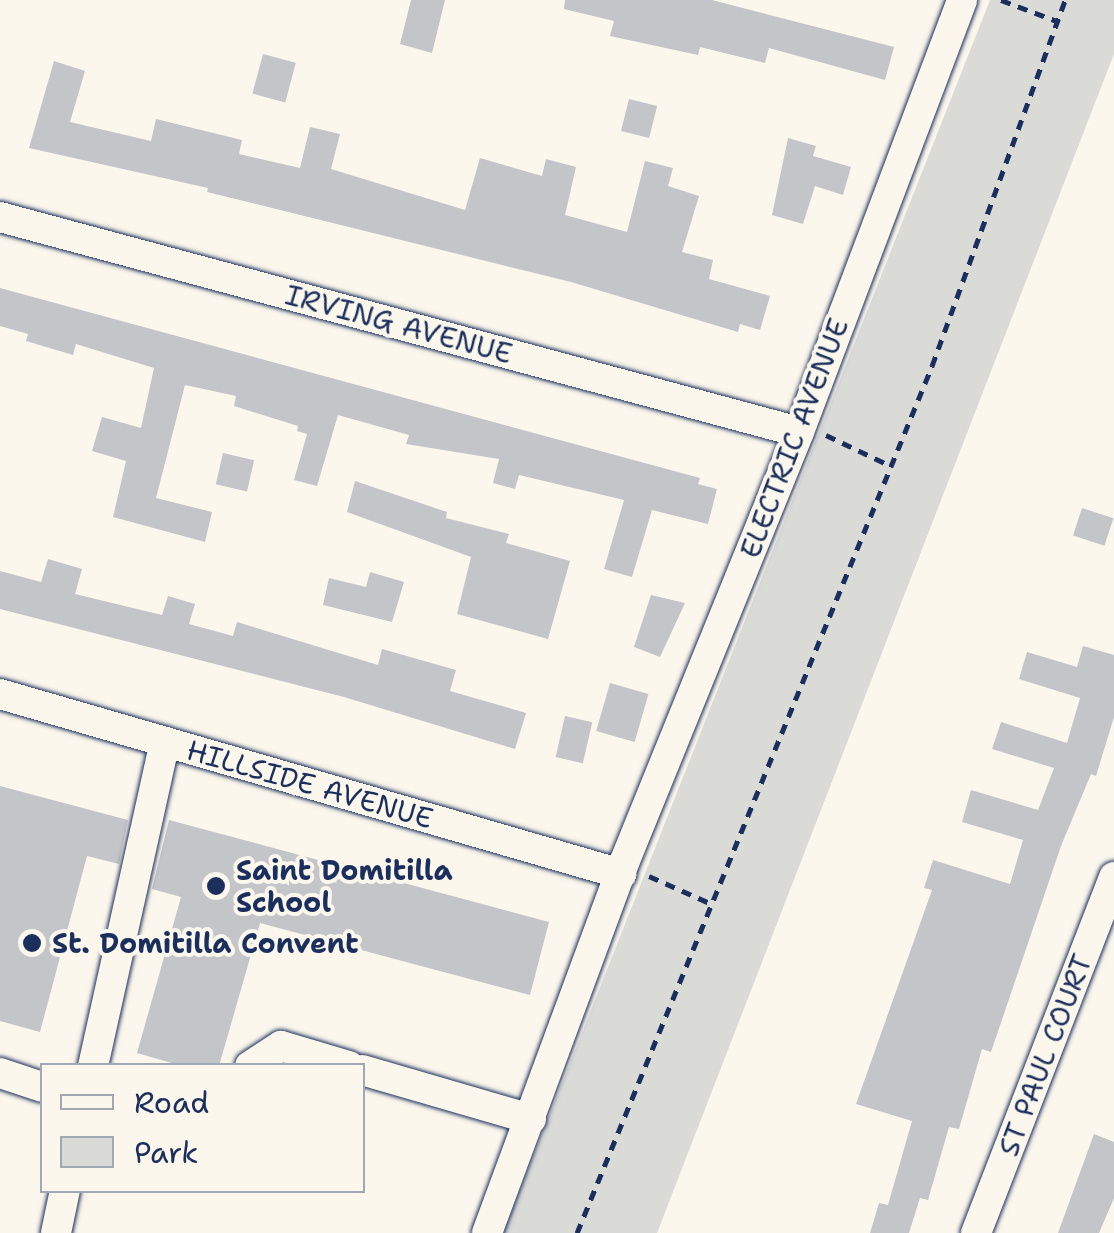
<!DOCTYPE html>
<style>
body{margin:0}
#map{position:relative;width:1114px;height:1233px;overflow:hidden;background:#fbf7ec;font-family:"Shantell Sans",sans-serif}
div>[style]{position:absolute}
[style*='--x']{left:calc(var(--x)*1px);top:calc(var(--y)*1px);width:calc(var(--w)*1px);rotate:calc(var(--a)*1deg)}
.green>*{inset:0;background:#dadad7}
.building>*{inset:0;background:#c3c5c9;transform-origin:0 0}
.path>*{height:5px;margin-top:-2.5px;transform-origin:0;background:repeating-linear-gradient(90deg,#1b2f5e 0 10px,transparent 0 18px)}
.roads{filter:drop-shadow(0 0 2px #1b2f5e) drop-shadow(0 0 2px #1b2f5e)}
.minor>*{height:30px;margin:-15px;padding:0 15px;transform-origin:15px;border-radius:15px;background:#fbf7ec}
.dots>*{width:28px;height:28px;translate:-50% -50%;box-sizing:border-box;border:5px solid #fbf7ec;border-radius:50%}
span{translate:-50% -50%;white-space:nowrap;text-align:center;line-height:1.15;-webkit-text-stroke:8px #fbf7ec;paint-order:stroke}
.street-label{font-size:28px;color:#1b2f5e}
.poi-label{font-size:28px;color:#1b2f5e;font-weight:700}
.left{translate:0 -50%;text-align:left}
.legend{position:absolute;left:40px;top:1063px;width:325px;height:130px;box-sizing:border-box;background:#fbf7ec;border:2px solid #a1a7b3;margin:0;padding:12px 18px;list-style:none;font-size:30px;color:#1b2f5e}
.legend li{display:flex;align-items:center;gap:20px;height:50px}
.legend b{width:50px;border:2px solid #a1a7b3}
</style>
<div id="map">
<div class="green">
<div style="clip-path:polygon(990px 0,1114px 0,1114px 54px,657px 1233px,503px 1233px)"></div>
</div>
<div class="building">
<div style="clip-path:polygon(411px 0,445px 0,432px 53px,400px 44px)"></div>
<div style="clip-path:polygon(565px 0,712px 0,894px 47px,885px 80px,769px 48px,765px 63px,700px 47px,698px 55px,610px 36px,614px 21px,564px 9px)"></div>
<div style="left:263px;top:54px;width:34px;height:41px;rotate:15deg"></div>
<div style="clip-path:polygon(54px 61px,85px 71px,70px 122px,151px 141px,156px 119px,242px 140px,239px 154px,300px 168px,310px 127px,340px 134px,331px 169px,465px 210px,480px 158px,542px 176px,546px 159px,576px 167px,565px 215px,627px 232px,645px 161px,673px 168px,668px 186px,699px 196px,682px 252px,713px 260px,709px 279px,770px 296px,760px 330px,740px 324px,738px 332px,571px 282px,207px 192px,208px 188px,29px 148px)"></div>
<div style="left:629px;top:99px;width:29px;height:33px;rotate:14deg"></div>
<div style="clip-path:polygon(788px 138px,816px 146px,813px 156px,851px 167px,843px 195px,815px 186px,803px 224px,772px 215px)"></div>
<div style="clip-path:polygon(0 288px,700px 478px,698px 484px,717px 489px,708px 524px,652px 510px,632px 577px,604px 569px,624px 500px,519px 475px,515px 489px,493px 483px,499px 459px,406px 444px,409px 435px,338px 415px,317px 486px,294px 480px,307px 434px,297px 431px,298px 426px,234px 406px,236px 396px,185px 385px,156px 498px,212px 512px,205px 542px,113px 517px,126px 461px,92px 451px,102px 417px,141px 428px,154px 368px,76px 344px,73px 355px,26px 341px,28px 334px,0 326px)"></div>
<div style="left:223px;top:453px;width:32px;height:32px;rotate:13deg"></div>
<div style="clip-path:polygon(355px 481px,447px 512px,446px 518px,509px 534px,506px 543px,570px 561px,548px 639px,457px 614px,471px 557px,347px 512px)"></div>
<div style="left:1082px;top:508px;width:33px;height:29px;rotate:18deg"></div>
<div style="clip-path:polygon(48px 559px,82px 569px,75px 594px,162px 615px,168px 596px,195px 604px,189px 624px,233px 636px,237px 622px,378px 665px,382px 649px,456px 670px,450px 691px,526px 713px,515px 749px,344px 697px,0 609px,0 571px,41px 582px)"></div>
<div style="clip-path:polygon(370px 572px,404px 582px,392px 622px,323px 605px,329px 578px,366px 587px)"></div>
<div style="clip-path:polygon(651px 595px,685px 603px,660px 657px,634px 647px)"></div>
<div style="clip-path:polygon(1083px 646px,1114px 655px,1114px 717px,1096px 776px,1091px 774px,1061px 846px,991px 1052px,982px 1049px,959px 1129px,949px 1127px,928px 1200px,920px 1198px,909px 1233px,870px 1233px,879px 1203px,888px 1205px,912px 1121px,856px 1104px,932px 890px,924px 888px,933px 860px,1010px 884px,1023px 840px,962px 822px,971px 790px,1038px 810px,1054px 768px,992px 749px,1001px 722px,1067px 743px,1080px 698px,1019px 679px,1027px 652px,1077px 667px)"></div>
<div style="left:610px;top:683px;width:40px;height:50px;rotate:16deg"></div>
<div style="left:565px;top:716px;width:28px;height:42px;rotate:13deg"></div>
<div style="clip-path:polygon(0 786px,128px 820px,119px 864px,87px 856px,40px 1032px,0 1021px)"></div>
<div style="clip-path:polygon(169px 820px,549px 922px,530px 995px,260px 923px,219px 1066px,182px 1066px,137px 1053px,181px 897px,152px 889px)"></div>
<div style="clip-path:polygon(1094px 1134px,1114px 1142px,1114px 1198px,1099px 1233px,1058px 1233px)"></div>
</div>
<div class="path">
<div style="--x:1001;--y:0;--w:60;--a:20.6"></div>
<div style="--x:826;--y:435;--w:72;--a:25.5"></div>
<div style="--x:649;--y:876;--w:71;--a:24"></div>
<div style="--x:577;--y:1233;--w:937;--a:-67.73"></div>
<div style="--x:932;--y:366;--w:389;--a:-70"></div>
</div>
<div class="roads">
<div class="minor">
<div style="--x:0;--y:217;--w:827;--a:15.06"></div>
<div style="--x:0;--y:694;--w:647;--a:16.16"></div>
<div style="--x:93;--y:1066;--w:332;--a:-77.5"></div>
<div style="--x:250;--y:1066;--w:37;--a:-33"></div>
<div style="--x:281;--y:1046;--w:71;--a:16.4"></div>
<div style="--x:362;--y:1070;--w:176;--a:16.2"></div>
<div style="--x:0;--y:1073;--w:44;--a:18.4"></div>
<div style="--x:56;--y:1233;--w:44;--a:-78.2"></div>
<div style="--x:487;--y:1233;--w:395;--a:-69.7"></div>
<div style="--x:624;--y:863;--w:465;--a:-67.9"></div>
<div style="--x:799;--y:432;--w:462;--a:-69.3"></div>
<div style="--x:976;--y:1233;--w:382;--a:-68.8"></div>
</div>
</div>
<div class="dots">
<div style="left:216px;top:886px;background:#1b2f5e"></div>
<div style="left:32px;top:943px;background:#1b2f5e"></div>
</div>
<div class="street-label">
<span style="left:399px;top:324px;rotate:15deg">IRVING AVENUE</span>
<span style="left:794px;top:438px;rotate:-69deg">ELECTRIC AVENUE</span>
<span style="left:310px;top:784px;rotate:16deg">HILLSIDE AVENUE</span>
<span style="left:1045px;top:1055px;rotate:-69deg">ST PAUL COURT</span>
</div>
<div class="poi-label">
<span class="left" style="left:236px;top:886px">Saint Domitilla<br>School</span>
<span class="left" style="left:52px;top:943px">St. Domitilla Convent</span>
</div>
<ul class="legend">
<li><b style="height:12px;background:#fbf7ec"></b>Road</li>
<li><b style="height:28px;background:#dadad7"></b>Park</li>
</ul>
</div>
